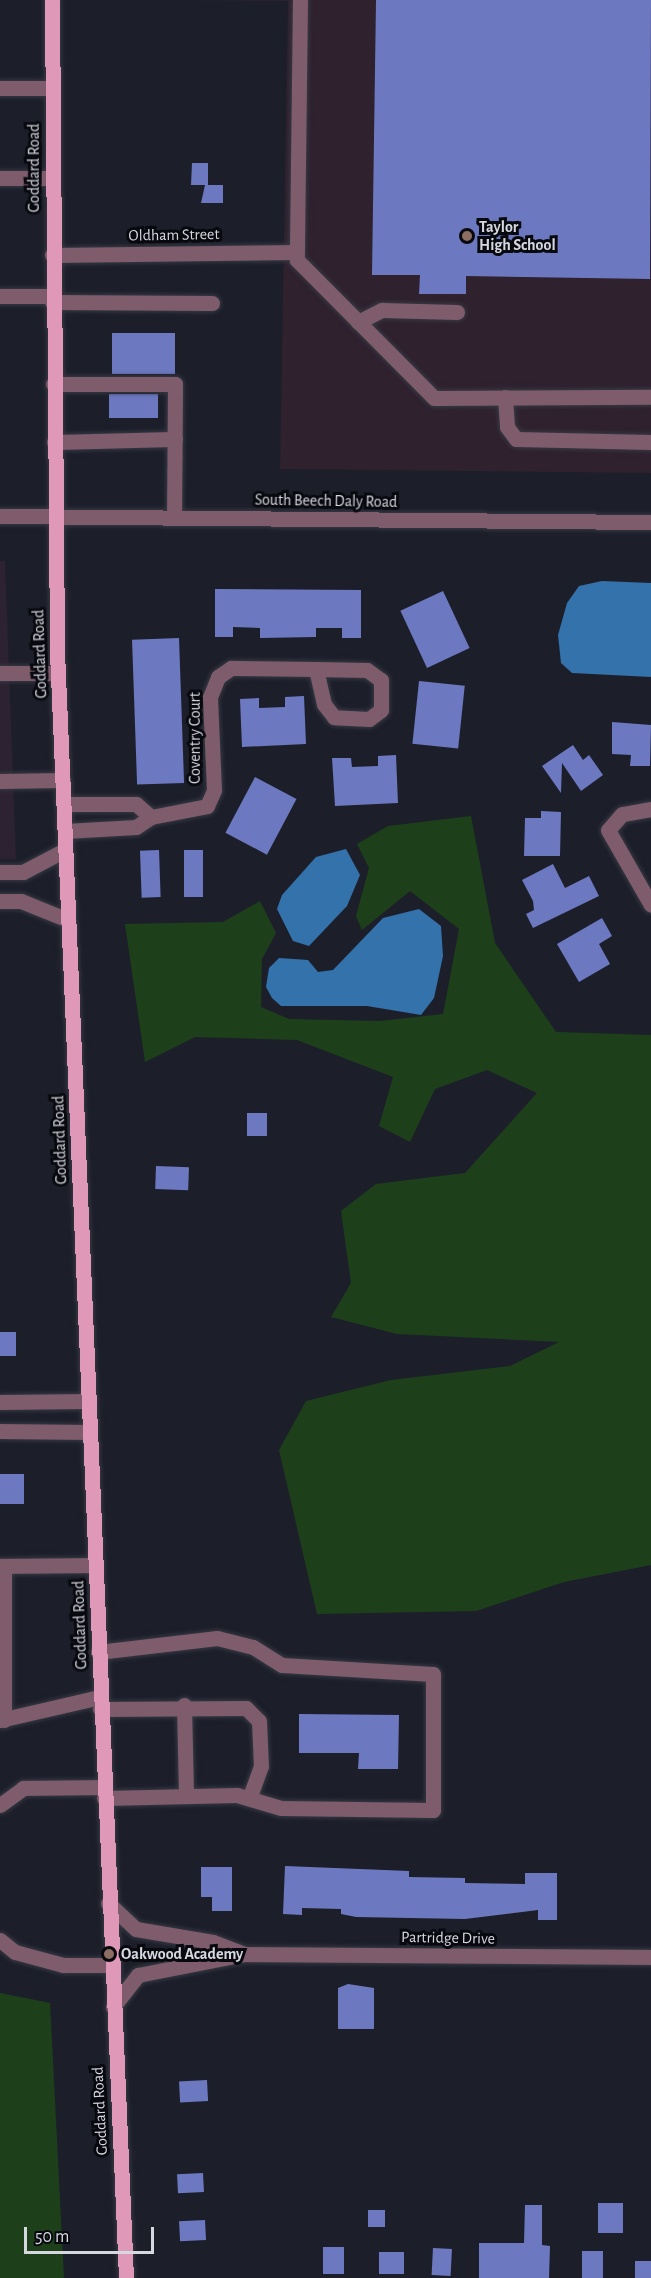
<!DOCTYPE html>
<style>
body{margin:0}
#map{position:relative;width:651px;height:2278px;overflow:hidden;background:#1c1f2a;font-family:"Alegreya Sans",sans-serif}
div>[style]{position:absolute}
[style*='--x']{left:calc(var(--x)*1px);top:calc(var(--y)*1px);width:calc(var(--w)*1px);rotate:calc(var(--a)*1deg)}
.commercial>*{inset:0;background:#2d2231}
.education>*{inset:0;background:#2f212e}
.green>*{inset:0;background:#1d401b}
.water>*{inset:0;background:#3472ab}
.building>*{inset:0;background:#6c79c1;transform-origin:0 0}
.roads{filter:drop-shadow(0 0 2px #363943) drop-shadow(0 0 2px #363943)}
.minor>*{height:15px;margin:-7.5px;padding:0 7.5px;transform-origin:7.5px;border-radius:7.5px;background:#7e5c6b}
.major>*{height:15px;margin:-7.5px;padding:0 7.5px;transform-origin:7.5px;border-radius:7.5px;background:#df98b8}
.dots>*{width:16px;height:16px;translate:-50% -50%;box-sizing:border-box;border:3px solid #08090e;border-radius:50%}
span{translate:-50% -50%;white-space:nowrap;text-align:center;line-height:1.15;-webkit-text-stroke:6px #08090e;paint-order:stroke}
.street-label{font-size:16px;color:#d6d8e0}
.poi-label{font-size:16px;color:#d6d8e0;font-weight:700}
.left{translate:0 -50%;text-align:left}
.scale{position:absolute;left:24px;top:2227px;width:130px;height:27px;box-sizing:border-box;border:3px solid #d6d8e0;border-top:0;padding-left:8px;font-size:18px;line-height:21px;white-space:nowrap;color:#d6d8e0;-webkit-text-stroke:4px #08090e;paint-order:stroke}
</style>
<div id="map">
<div class="commercial">
<div style="clip-path:polygon(0 561px,5px 561px,16px 859px,0 859px)"></div>
</div>
<div class="education">
<div style="clip-path:polygon(183px 0,651px 0,651px 473px,280px 469px,288px 1px)"></div>
</div>
<div class="green">
<div style="clip-path:polygon(471px 816px,495px 943px,556px 1032px,651px 1035px,651px 1565px,564px 1582px,476px 1611px,317px 1614px,279px 1450px,306px 1401px,391px 1380px,510px 1366px,559px 1342px,397px 1334px,331px 1317px,351px 1283px,341px 1211px,376px 1184px,465px 1173px,537px 1093px,487px 1070px,435px 1089px,410px 1142px,379px 1126px,393px 1077px,297px 1040px,195px 1037px,145px 1062px,125px 924px,223px 922px,260px 901px,276px 933px,262px 959px,261px 1007px,289px 1019px,380px 1021px,443px 1014px,459px 929px,410px 891px,362px 930px,356px 916px,369px 868px,357px 844px,388px 826px)"></div>
<div style="clip-path:polygon(0 1993px,50px 2003px,64px 2278px,0 2278px)"></div>
</div>
<div class="water">
<div style="clip-path:polygon(602px 581px,651px 583px,651px 677px,572px 673px,561px 663px,558px 635px,567px 603px,579px 586px)"></div>
<div style="clip-path:polygon(346px 849px,360px 875px,347px 906px,309px 946px,293px 941px,277px 909px,282px 895px,316px 857px)"></div>
<div style="clip-path:polygon(419px 909px,441px 926px,443px 956px,434px 998px,421px 1015px,367px 1006px,281px 1006px,272px 998px,266px 987px,269px 968px,279px 958px,308px 960px,318px 972px,333px 970px,383px 918px)"></div>
</div>
<div class="building">
<div style="clip-path:polygon(376px 0,651px 0,650px 279px,466px 276px,466px 294px,419px 294px,420px 275px,372px 275px)"></div>
<div style="clip-path:polygon(192px 163px,208px 163px,208px 185px,223px 185px,223px 203px,201px 203px,205px 185px,191px 185px)"></div>
<div style="left:112px;top:333px;width:63px;height:41px"></div>
<div style="left:109px;top:394px;width:49px;height:24px"></div>
<div style="clip-path:polygon(215px 589px,361px 590px,361px 638px,342px 638px,342px 628px,316px 628px,316px 637px,260px 638px,260px 628px,233px 627px,233px 637px,215px 637px)"></div>
<div style="left:443px;top:591px;width:63px;height:47px;rotate:65deg"></div>
<div style="left:179px;top:638px;width:145px;height:47px;rotate:88deg"></div>
<div style="left:419px;top:681px;width:46px;height:63px;rotate:6deg"></div>
<div style="clip-path:polygon(304px 696px,306px 744px,242px 747px,240px 699px,259px 698px,259px 708px,285px 707px,285px 697px)"></div>
<div style="clip-path:polygon(612px 722px,651px 725px,650px 766px,630px 766px,631px 755px,612px 754px)"></div>
<div style="clip-path:polygon(573px 745px,583px 760px,589px 755px,603px 775px,581px 791px,562px 763px,561px 793px,542px 766px)"></div>
<div style="clip-path:polygon(396px 755px,398px 803px,335px 806px,332px 758px,351px 758px,352px 767px,378px 766px,378px 756px)"></div>
<div style="left:255px;top:777px;width:47px;height:63px;rotate:28deg"></div>
<div style="clip-path:polygon(541px 811px,561px 812px,560px 856px,524px 856px,525px 818px,541px 818px)"></div>
<div style="left:159px;top:850px;width:47px;height:19px;rotate:88deg"></div>
<div style="left:184px;top:850px;width:19px;height:47px"></div>
<div style="clip-path:polygon(553px 864px,565px 888px,589px 876px,599px 896px,533px 928px,526px 914px,534px 910px,533px 901px,522px 880px)"></div>
<div style="clip-path:polygon(602px 918px,612px 936px,599px 944px,610px 964px,579px 982px,557px 944px)"></div>
<div style="left:267px;top:1113px;width:23px;height:20px;rotate:90deg"></div>
<div style="left:156px;top:1166px;width:33px;height:23px;rotate:2deg"></div>
<div style="left:0;top:1332px;width:16px;height:24px"></div>
<div style="left:0;top:1474px;width:24px;height:30px"></div>
<div style="clip-path:polygon(299px 1714px,399px 1715px,398px 1769px,358px 1769px,359px 1753px,299px 1753px)"></div>
<div style="clip-path:polygon(285px 1866px,409px 1871px,409px 1877px,465px 1878px,465px 1883px,525px 1884px,525px 1873px,557px 1873px,557px 1920px,538px 1920px,538px 1910px,465px 1919px,356px 1917px,341px 1914px,341px 1909px,302px 1908px,302px 1915px,283px 1914px)"></div>
<div style="clip-path:polygon(201px 1867px,232px 1867px,232px 1911px,212px 1911px,212px 1897px,201px 1897px)"></div>
<div style="clip-path:polygon(348px 1984px,374px 1988px,374px 2029px,338px 2029px,338px 1988px)"></div>
<div style="left:207px;top:2080px;width:21px;height:28px;rotate:87deg"></div>
<div style="left:203px;top:2173px;width:19px;height:26px;rotate:87deg"></div>
<div style="left:598px;top:2203px;width:25px;height:30px"></div>
<div style="clip-path:polygon(525px 2205px,542px 2205px,542px 2245px,550px 2246px,549px 2278px,479px 2278px,479px 2243px,524px 2243px)"></div>
<div style="left:368px;top:2210px;width:17px;height:17px"></div>
<div style="left:205px;top:2220px;width:20px;height:26px;rotate:87deg"></div>
<div style="left:323px;top:2247px;width:21px;height:27px"></div>
<div style="left:433px;top:2248px;width:19px;height:27px;rotate:3deg"></div>
<div style="left:582px;top:2251px;width:21px;height:27px"></div>
<div style="left:379px;top:2252px;width:25px;height:22px"></div>
<div style="left:635px;top:2261px;width:16px;height:17px"></div>
</div>
<div class="roads">
<div class="minor">
<div style="--x:300;--y:0;--w:260;--a:90.7"></div>
<div style="--x:297;--y:260;--w:194;--a:45.2"></div>
<div style="--x:434;--y:398;--w:217;--a:-0.3"></div>
<div style="--x:0;--y:88;--w:52;--a:0"></div>
<div style="--x:0;--y:178;--w:52;--a:0"></div>
<div style="--x:52;--y:255;--w:245;--a:-0.7"></div>
<div style="--x:0;--y:296;--w:52;--a:0"></div>
<div style="--x:52;--y:302;--w:160;--a:0.4"></div>
<div style="--x:358;--y:322;--w:27;--a:-27"></div>
<div style="--x:382;--y:310;--w:75;--a:1.5"></div>
<div style="--x:53;--y:384;--w:122;--a:0"></div>
<div style="--x:175;--y:384;--w:133;--a:90.4"></div>
<div style="--x:505;--y:397;--w:30;--a:86"></div>
<div style="--x:507;--y:427;--w:15;--a:53"></div>
<div style="--x:516;--y:439;--w:135;--a:1.3"></div>
<div style="--x:54;--y:442;--w:121;--a:-1.4"></div>
<div style="--x:0;--y:516;--w:651;--a:0.53"></div>
<div style="--x:0;--y:673;--w:58;--a:0"></div>
<div style="--x:0;--y:781;--w:63;--a:-0.9"></div>
<div style="--x:64;--y:804;--w:72;--a:0"></div>
<div style="--x:136;--y:804;--w:20;--a:41"></div>
<div style="--x:651;--y:809;--w:29;--a:170"></div>
<div style="--x:622;--y:814;--w:21;--a:131"></div>
<div style="--x:608;--y:830;--w:86;--a:60.2"></div>
<div style="--x:65;--y:831;--w:71;--a:-3.2"></div>
<div style="--x:136;--y:827;--w:18;--a:-34"></div>
<div style="--x:151;--y:817;--w:57;--a:-11.1"></div>
<div style="--x:207;--y:806;--w:17;--a:-66"></div>
<div style="--x:214;--y:790;--w:93;--a:-92.5"></div>
<div style="--x:210;--y:697;--w:22;--a:-68"></div>
<div style="--x:218;--y:677;--w:16;--a:-35"></div>
<div style="--x:231;--y:668;--w:6;--a:0"></div>
<div style="--x:237;--y:668;--w:79;--a:0.7"></div>
<div style="--x:316;--y:669;--w:51;--a:1.1"></div>
<div style="--x:367;--y:670;--w:17;--a:36"></div>
<div style="--x:381;--y:680;--w:30;--a:90"></div>
<div style="--x:381;--y:710;--w:15;--a:143"></div>
<div style="--x:369;--y:719;--w:35;--a:-177"></div>
<div style="--x:334;--y:717;--w:16;--a:-128"></div>
<div style="--x:324;--y:704;--w:36;--a:-103"></div>
<div style="--x:0;--y:872;--w:23;--a:0"></div>
<div style="--x:23;--y:872;--w:47;--a:-27.6"></div>
<div style="--x:0;--y:901;--w:21;--a:0"></div>
<div style="--x:21;--y:901;--w:51;--a:22"></div>
<div style="--x:0;--y:1402;--w:88;--a:-0.7"></div>
<div style="--x:0;--y:1431;--w:89;--a:0.6"></div>
<div style="--x:0;--y:1566;--w:96;--a:-0.6"></div>
<div style="--x:98;--y:1652;--w:120;--a:-6.7"></div>
<div style="--x:217;--y:1638;--w:37;--a:14"></div>
<div style="--x:253;--y:1647;--w:34;--a:32"></div>
<div style="--x:282;--y:1665;--w:151;--a:3.4"></div>
<div style="--x:433;--y:1674;--w:136;--a:90"></div>
<div style="--x:433;--y:1810;--w:152;--a:-179.2"></div>
<div style="--x:281;--y:1808;--w:46;--a:-163.5"></div>
<div style="--x:237;--y:1795;--w:133;--a:178.7"></div>
<div style="--x:184;--y:1705;--w:91;--a:88.7"></div>
<div style="--x:100;--y:1709;--w:146;--a:-0.4"></div>
<div style="--x:246;--y:1708;--w:18;--a:45"></div>
<div style="--x:259;--y:1721;--w:45;--a:87.5"></div>
<div style="--x:261;--y:1766;--w:33;--a:110"></div>
<div style="--x:0;--y:1720;--w:103;--a:-13"></div>
<div style="--x:4;--y:1720;--w:154;--a:-90"></div>
<div style="--x:0;--y:1805;--w:29;--a:-36"></div>
<div style="--x:23;--y:1788;--w:80;--a:-0.7"></div>
<div style="--x:108;--y:1903;--w:38;--a:43"></div>
<div style="--x:136;--y:1929;--w:78;--a:9.6"></div>
<div style="--x:213;--y:1942;--w:33;--a:21"></div>
<div style="--x:0;--y:1940;--w:19;--a:39"></div>
<div style="--x:15;--y:1952;--w:50;--a:15.2"></div>
<div style="--x:63;--y:1965;--w:48;--a:0"></div>
<div style="--x:113;--y:2007;--w:41;--a:-52"></div>
<div style="--x:138;--y:1975;--w:108;--a:-11.2"></div>
<div style="--x:244;--y:1954;--w:407;--a:0.4"></div>
</div>
<div class="major">
<div style="--x:52;--y:0;--w:652;--a:89.56"></div>
<div style="--x:57;--y:652;--w:1627;--a:87.57"></div>
</div>
</div>
<div class="dots">
<div style="left:467px;top:236px;background:#8d6e63"></div>
<div style="left:109px;top:1954px;background:#8d6e63"></div>
</div>
<div class="street-label">
<span style="left:34px;top:168px;rotate:-90deg">Goddard Road</span>
<span style="left:174px;top:235px;rotate:-1deg">Oldham Street</span>
<span style="left:326px;top:501px;rotate:1deg">South Beech Daly Road</span>
<span style="left:40px;top:654px;rotate:-92deg">Goddard Road</span>
<span style="left:195px;top:738px;rotate:-90deg">Coventry Court</span>
<span style="left:60px;top:1140px;rotate:-92deg">Goddard Road</span>
<span style="left:80px;top:1625px;rotate:-92deg">Goddard Road</span>
<span style="left:448px;top:1938px;rotate:1deg">Partridge Drive</span>
<span style="left:100px;top:2111px;rotate:-93deg">Goddard Road</span>
</div>
<div class="poi-label">
<span class="left" style="left:479px;top:236px">Taylor<br>High School</span>
<span class="left" style="left:121px;top:1954px">Oakwood Academy</span>
</div>
<div class="scale">50 m</div>
</div>
